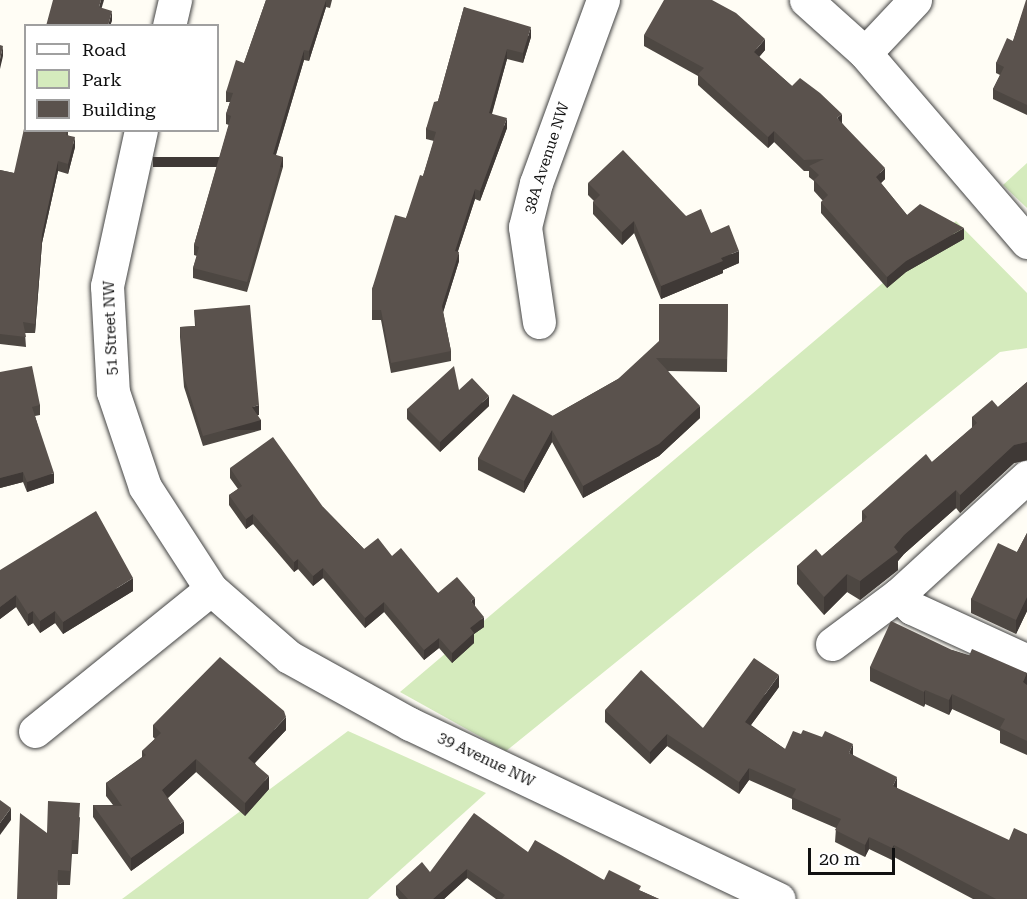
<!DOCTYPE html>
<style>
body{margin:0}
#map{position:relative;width:1027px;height:899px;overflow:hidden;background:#fffdf5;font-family:"Roboto Serif",serif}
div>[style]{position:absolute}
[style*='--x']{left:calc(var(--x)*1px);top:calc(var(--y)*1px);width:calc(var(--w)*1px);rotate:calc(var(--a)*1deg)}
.green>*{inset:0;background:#d5ebbd}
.roads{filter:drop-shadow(0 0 2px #444) drop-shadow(0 0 2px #444)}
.minor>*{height:33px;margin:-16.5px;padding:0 16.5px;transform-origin:16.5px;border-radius:16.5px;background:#fff}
.wall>*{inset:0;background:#4d4742}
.shaded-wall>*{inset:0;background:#3f3936;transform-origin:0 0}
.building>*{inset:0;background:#5a524d}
span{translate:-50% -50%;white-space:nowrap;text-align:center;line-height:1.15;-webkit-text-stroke:6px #fff;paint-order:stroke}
.street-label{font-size:15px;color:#111}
.legend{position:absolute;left:24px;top:24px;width:195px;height:108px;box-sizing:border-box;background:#fff;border:2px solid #a0a0a0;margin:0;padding:8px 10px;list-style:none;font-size:18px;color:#111}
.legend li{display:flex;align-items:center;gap:12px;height:30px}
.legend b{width:30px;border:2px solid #a0a0a0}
.scale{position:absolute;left:808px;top:848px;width:87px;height:27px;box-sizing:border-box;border:3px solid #111;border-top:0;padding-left:8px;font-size:18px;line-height:21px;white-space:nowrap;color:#111;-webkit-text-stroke:4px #fff;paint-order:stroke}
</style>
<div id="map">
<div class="green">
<div style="clip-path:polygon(1027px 163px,1027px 208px,1003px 185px)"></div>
<div style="clip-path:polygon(956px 221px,1027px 293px,1027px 348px,1000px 352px,506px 751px,400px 692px)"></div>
<div style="clip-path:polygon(348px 731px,486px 793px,368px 899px,122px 899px)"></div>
</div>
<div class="roads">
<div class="minor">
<div style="--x:806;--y:0;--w:79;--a:41.9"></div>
<div style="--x:865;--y:53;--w:249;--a:49.4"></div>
<div style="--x:169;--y:26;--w:27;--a:-77"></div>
<div style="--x:865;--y:53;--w:73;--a:-46.7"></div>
<div style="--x:141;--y:130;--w:160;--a:102.3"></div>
<div style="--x:107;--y:286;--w:106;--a:86.8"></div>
<div style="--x:113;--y:392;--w:100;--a:71.4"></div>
<div style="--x:145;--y:487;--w:121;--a:57.1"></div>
<div style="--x:211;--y:589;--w:103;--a:41.1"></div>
<div style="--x:289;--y:657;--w:138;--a:29"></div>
<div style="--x:410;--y:724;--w:408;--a:25.4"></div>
<div style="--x:539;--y:322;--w:96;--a:-98.4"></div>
<div style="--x:525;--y:227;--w:45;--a:-76"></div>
<div style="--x:536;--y:183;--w:195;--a:-69.9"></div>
<div style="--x:898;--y:595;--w:175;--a:-42.5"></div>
<div style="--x:832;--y:644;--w:82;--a:-36.6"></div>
<div style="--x:898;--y:595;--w:19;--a:43"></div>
<div style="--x:912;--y:608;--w:127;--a:24.7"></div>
<div style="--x:35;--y:731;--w:226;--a:-38.9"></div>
</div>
</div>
<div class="wall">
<div style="clip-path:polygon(266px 0,332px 0,330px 8px,326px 7px,309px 61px,304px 60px,276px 155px,283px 167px,247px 292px,193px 278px,193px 268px,197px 256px,194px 255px,194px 245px,229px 125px,226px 124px,226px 114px,230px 102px,226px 102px,226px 92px,244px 63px)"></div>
<div style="clip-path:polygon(1027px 0,1027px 115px,993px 99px,993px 89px,1000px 75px,996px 73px,996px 63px,1013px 41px)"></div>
<div style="clip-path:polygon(464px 7px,531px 37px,523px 63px,507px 59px,492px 114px,507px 128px,480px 201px,475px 199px,458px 251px,459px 261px,443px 312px,451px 351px,451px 361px,391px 373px,381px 320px,372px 320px,372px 289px,406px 218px,423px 176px,434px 141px,426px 139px,426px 129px,438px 101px)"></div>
<div style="clip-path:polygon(644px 35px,765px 50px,759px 57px,792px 86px,842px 123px,885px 179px,881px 183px,907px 215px,964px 239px,906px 272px,887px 288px,821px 213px,821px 202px,823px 201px,814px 191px,814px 181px,809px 177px,809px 171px,804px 171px,774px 142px,768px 148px,698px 85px,698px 76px,644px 46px)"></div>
<div style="clip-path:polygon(68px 130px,68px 135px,75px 147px,68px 174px,58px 171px,42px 243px,35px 333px,25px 333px,26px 347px,0 344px,0 170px,14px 173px)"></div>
<div style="clip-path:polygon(588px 183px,686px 216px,711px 233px,739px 263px,723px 270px,723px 273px,661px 299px,634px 233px,622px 245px,593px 214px,593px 202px,594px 201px,588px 195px)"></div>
<div style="clip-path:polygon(728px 304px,727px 372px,668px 371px,700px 418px,659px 456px,583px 498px,552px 442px,524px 493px,478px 470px,478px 458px,618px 379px)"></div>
<div style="clip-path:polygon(194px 310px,259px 415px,257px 415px,261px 430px,203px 446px,184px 387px,180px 337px,180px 327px,195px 326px)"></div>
<div style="clip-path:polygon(0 372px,40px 405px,40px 415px,35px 416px,54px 483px,27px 492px,23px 482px,0 488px)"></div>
<div style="clip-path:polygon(1027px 382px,1027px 460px,1014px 463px,960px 513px,956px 508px,904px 554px,898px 561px,898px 570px,860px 600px,847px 592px,824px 615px,797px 584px,797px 566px,822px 556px,862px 522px,862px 511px,932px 462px,972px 428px,972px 417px,998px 407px)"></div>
<div style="clip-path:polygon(459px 390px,489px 406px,440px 452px,407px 419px,407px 409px)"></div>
<div style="clip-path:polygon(230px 468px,323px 507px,364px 549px,392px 556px,438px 593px,475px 606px,484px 627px,474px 634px,474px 643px,452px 663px,439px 648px,424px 660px,384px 612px,365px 628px,323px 578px,313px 586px,298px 569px,294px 572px,253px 524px,246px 529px,229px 505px,229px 495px,238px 489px,230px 478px)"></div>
<div style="clip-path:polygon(1027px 533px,1027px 611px,1016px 634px,971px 613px,971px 599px,1017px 552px)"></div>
<div style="clip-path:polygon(0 570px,133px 591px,63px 634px,55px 623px,40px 633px,33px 623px,28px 626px,16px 607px,0 619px)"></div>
<div style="clip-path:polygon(952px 650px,1027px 673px,1027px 755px,1000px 743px,1000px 731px,952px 709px,949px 715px,925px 704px,924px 707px,870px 681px,870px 667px)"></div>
<div style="clip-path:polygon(779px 687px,751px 725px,785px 749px,853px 755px,897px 788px,1027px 899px,973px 899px,894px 857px,892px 860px,869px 849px,865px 857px,835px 842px,836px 828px,792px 809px,792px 799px,749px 780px,739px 794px,667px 746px,650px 764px,605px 722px,605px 710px,703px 728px)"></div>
<div style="clip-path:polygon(153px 725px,286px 730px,255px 763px,269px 789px,245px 816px,196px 772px,168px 798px,184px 833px,131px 871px,93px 817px,93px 805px,113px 805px,106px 796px,106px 783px,142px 757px,142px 751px,155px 739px,153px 737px)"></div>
<div style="clip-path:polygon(80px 817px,78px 854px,72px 854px,70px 885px,58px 885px,47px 833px)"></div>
<div style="clip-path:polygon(528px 852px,604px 880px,641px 891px,659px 899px,496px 899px,467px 878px,444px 899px,399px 899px,396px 895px,396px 886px,430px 872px)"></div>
</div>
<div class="shaded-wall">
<div style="clip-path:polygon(101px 0,104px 0,99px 17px,99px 7px)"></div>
<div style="clip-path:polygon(326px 0,326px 7px,309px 61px,309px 51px)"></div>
<div style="clip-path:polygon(112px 11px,112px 21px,110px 26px,108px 26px)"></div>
<div style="clip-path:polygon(531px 27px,531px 37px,523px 63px,523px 53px)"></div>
<div style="clip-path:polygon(765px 39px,765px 50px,754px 63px,754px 52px)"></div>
<div style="clip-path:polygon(3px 46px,3px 56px,0 69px,0 59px)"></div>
<div style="clip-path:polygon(507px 49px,507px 59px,489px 123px,489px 113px)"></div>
<div style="clip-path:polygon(304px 50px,304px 60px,273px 164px,273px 154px)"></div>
<div style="clip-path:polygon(842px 114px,842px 125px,837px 118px)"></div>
<div style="clip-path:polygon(507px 118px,507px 128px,480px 201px,480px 191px)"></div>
<div style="clip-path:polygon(774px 131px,774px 142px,768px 148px,768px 137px)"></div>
<div style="clip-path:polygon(75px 137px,75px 147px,68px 174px,68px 164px)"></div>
<div style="left:283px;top:157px;width:10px;height:130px;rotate:90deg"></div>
<div style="clip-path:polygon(58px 161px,58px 171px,42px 243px,35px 333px,35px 324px,42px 234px)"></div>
<div style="clip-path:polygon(885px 168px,885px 179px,876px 188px,876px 177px)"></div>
<div style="clip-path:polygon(475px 189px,475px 199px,455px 260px,455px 251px)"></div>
<div style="clip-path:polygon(634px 221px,634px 233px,622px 245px,622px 232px)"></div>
<div style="clip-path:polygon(964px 228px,964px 239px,906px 272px,887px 288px,887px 277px,906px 261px)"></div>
<div style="clip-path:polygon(739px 251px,739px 263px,723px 270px,723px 273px,661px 299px,661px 286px,721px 258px)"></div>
<div style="clip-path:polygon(459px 252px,459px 261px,442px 316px,442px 306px)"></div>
<div style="clip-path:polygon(489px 396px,489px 406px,440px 452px,440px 442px)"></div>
<div style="clip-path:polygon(259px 405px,259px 415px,252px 417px,252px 407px)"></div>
<div style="clip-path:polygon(700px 406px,700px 418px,659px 456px,583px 498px,583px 486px)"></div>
<div style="left:261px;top:420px;width:10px;height:60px;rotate:90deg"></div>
<div style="clip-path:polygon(552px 430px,552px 442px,524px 493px,524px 481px)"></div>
<div style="clip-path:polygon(1027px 442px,1027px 460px,1014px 463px,960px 513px,960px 495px,1014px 445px)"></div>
<div style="clip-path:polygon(23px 472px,23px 482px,0 488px,0 478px)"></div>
<div style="clip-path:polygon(54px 473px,54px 483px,27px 492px,27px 482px)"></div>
<div style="clip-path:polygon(956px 490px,956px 508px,904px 554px,898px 561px,898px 570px,860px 600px,860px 581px,894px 547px,904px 535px)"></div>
<div style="clip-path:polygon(253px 514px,253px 524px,246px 529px,246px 519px)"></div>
<div style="clip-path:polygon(298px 559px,298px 569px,294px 572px,294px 562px)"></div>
<div style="clip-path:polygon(323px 568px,323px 578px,313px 586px,313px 576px)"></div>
<div style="clip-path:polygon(847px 574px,847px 592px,824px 615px,824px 597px)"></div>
<div style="clip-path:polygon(133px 578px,133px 591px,63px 634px,63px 622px)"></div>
<div style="clip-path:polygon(16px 595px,16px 607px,0 619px,0 607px)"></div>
<div style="clip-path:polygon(1027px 597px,1027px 611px,1016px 634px,1016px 620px)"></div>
<div style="clip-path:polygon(475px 598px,475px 608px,471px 601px)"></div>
<div style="clip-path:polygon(384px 602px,384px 612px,365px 628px,365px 618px)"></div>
<div style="clip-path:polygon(33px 611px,33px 623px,28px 626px,28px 614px)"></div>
<div style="clip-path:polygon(55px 611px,55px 623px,40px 633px,40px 621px)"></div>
<div style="clip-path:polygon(484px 617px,484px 627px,474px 634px,474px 643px,452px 663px,452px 653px,470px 628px)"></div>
<div style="clip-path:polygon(439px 638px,439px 648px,424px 660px,424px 650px)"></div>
<div style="clip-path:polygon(1027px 673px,1027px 688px,1023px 682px)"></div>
<div style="clip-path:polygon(779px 675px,779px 687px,745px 733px,745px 722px)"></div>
<div style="clip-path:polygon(925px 690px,925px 704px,924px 707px,924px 692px)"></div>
<div style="clip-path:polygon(952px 694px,952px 709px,949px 715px,949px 700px)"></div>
<div style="clip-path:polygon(286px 717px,286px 730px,248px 770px,248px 758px)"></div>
<div style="clip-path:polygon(667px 734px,667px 746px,650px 764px,650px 752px)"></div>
<div style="clip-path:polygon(853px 744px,853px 756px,849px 753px)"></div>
<div style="clip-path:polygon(196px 759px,196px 772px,162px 803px,162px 790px)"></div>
<div style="clip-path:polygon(749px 768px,749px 780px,739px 794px,739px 782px)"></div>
<div style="clip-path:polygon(269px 776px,269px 789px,245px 816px,245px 803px)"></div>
<div style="clip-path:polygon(897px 777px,897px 789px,893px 786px)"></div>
<div style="clip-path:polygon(11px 808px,11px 820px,0 835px,0 823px)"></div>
<div style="clip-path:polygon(184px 821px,184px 833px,131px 871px,131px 858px)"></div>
<div style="clip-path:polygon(869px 837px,869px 849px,865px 857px,865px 845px)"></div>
<div style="clip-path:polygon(894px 845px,894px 857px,892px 860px,892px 848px)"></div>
<div style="clip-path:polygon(467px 869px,467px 878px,444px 899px,433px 899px)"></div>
</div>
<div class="building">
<div style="clip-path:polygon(53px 0,101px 0,99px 7px,112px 11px,108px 26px,46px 26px)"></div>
<div style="clip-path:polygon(266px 0,326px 0,309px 51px,304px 50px,273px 154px,283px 157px,247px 282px,193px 268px,199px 247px,194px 245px,231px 116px,226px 114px,233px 93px,226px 92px,236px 60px,244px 63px)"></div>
<div style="clip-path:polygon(664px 0,712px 0,736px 13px,765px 39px,754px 52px,792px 86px,800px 78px,820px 93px,842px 114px,837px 118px,885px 168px,876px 177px,907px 215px,920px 204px,964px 228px,906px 261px,887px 277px,821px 202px,828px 195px,814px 180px,819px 175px,809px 166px,824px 159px,804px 160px,774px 131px,768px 137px,698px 74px,704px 68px,644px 35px)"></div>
<div style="clip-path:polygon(1026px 0,1027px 0,1027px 105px,993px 89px,1004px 67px,996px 63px,1007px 38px,1013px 41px)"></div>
<div style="clip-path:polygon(464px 7px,531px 27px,523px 53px,507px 49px,489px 113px,507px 118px,480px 191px,475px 189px,455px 251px,459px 252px,442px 306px,451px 351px,391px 363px,381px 310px,372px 310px,372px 289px,395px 215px,406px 218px,420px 175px,423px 176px,436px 132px,426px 129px,434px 102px,438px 101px)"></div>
<div style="clip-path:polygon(0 45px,3px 46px,0 59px)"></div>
<div style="clip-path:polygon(26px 120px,26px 130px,67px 130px,66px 135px,75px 137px,68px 164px,58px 161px,42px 234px,35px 324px,23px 322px,26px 337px,0 334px,0 170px,14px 173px)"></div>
<div style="clip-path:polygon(623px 150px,686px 216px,701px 209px,711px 233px,729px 225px,739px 251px,721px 258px,723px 261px,661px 286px,634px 221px,622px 232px,593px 202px,600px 195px,588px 183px)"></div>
<div style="clip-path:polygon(659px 304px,728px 304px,727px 359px,656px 358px,700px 406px,659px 444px,583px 486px,552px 430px,524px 481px,478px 458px,513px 394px,553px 416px,618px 379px,659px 341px)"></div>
<div style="clip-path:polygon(250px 305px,259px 405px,252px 407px,261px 420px,203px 436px,184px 377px,180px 327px,196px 326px,194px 310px)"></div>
<div style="clip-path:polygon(32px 366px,40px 405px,32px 407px,54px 473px,27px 482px,23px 472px,0 478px,0 372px)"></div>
<div style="clip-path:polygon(454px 366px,459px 390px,472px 378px,489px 396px,440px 442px,407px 409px)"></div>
<div style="clip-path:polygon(1027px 382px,1027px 442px,1014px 445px,960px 495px,956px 490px,904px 535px,894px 547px,898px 552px,860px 581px,847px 574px,824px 597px,797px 566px,816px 549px,822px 556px,867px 517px,862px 511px,926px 454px,932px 462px,977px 423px,972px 417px,992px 400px,998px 407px)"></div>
<div style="clip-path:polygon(273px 437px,323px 507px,364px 549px,378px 538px,392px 556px,401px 548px,438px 593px,457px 577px,475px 598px,471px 601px,484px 617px,470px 628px,474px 633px,452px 653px,439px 638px,424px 650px,384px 602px,365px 618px,323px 568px,313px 576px,298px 559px,294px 562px,253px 514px,246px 519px,229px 495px,242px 486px,230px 468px)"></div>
<div style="clip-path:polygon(96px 511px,133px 578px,63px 622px,55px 611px,40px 621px,33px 611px,28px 614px,16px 595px,0 607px,0 570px)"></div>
<div style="clip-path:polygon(1027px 533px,1027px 597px,1016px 620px,971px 599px,998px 543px,1017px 552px)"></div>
<div style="clip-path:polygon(891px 621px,952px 650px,969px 656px,972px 649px,1027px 673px,1023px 682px,1027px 685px,1027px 741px,1000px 728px,1005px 719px,952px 694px,949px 700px,925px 690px,924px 692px,870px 667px)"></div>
<div style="clip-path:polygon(220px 657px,284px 711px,286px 717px,248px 758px,269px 776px,245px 803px,196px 759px,162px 790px,184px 821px,131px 858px,93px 805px,122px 806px,106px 783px,146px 755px,142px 751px,161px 733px,153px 725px)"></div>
<div style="clip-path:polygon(754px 658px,779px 675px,745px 722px,785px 749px,793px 731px,801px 734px,803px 730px,822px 737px,825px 731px,853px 744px,849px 753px,897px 777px,893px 786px,1009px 840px,1014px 828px,1027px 834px,1027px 899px,996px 899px,894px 845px,892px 848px,869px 837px,865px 845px,835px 830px,841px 819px,792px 797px,796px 789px,749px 768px,739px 782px,667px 734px,650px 752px,605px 710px,641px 670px,703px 728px)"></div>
<div style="clip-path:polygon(0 800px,11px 808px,0 823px)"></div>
<div style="clip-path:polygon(48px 801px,80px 803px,78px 840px,72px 840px,70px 871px,58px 870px,57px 899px,17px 899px,20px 813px,47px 833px)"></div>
<div style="clip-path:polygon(474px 813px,528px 852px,535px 840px,604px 880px,609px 870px,641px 886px,639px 890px,659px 899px,502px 899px,505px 895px,467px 869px,433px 899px,408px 899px,396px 886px,422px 862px,430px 872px)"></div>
</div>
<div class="street-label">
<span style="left:547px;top:158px;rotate:-72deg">38A Avenue NW</span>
<span style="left:111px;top:328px;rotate:-92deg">51 Street NW</span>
<span style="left:486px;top:760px;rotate:26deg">39 Avenue NW</span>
</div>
<ul class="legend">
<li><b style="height:8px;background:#fff"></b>Road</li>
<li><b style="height:16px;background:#d5ebbd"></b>Park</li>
<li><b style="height:16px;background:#5a524d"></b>Building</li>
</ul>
<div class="scale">20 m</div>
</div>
